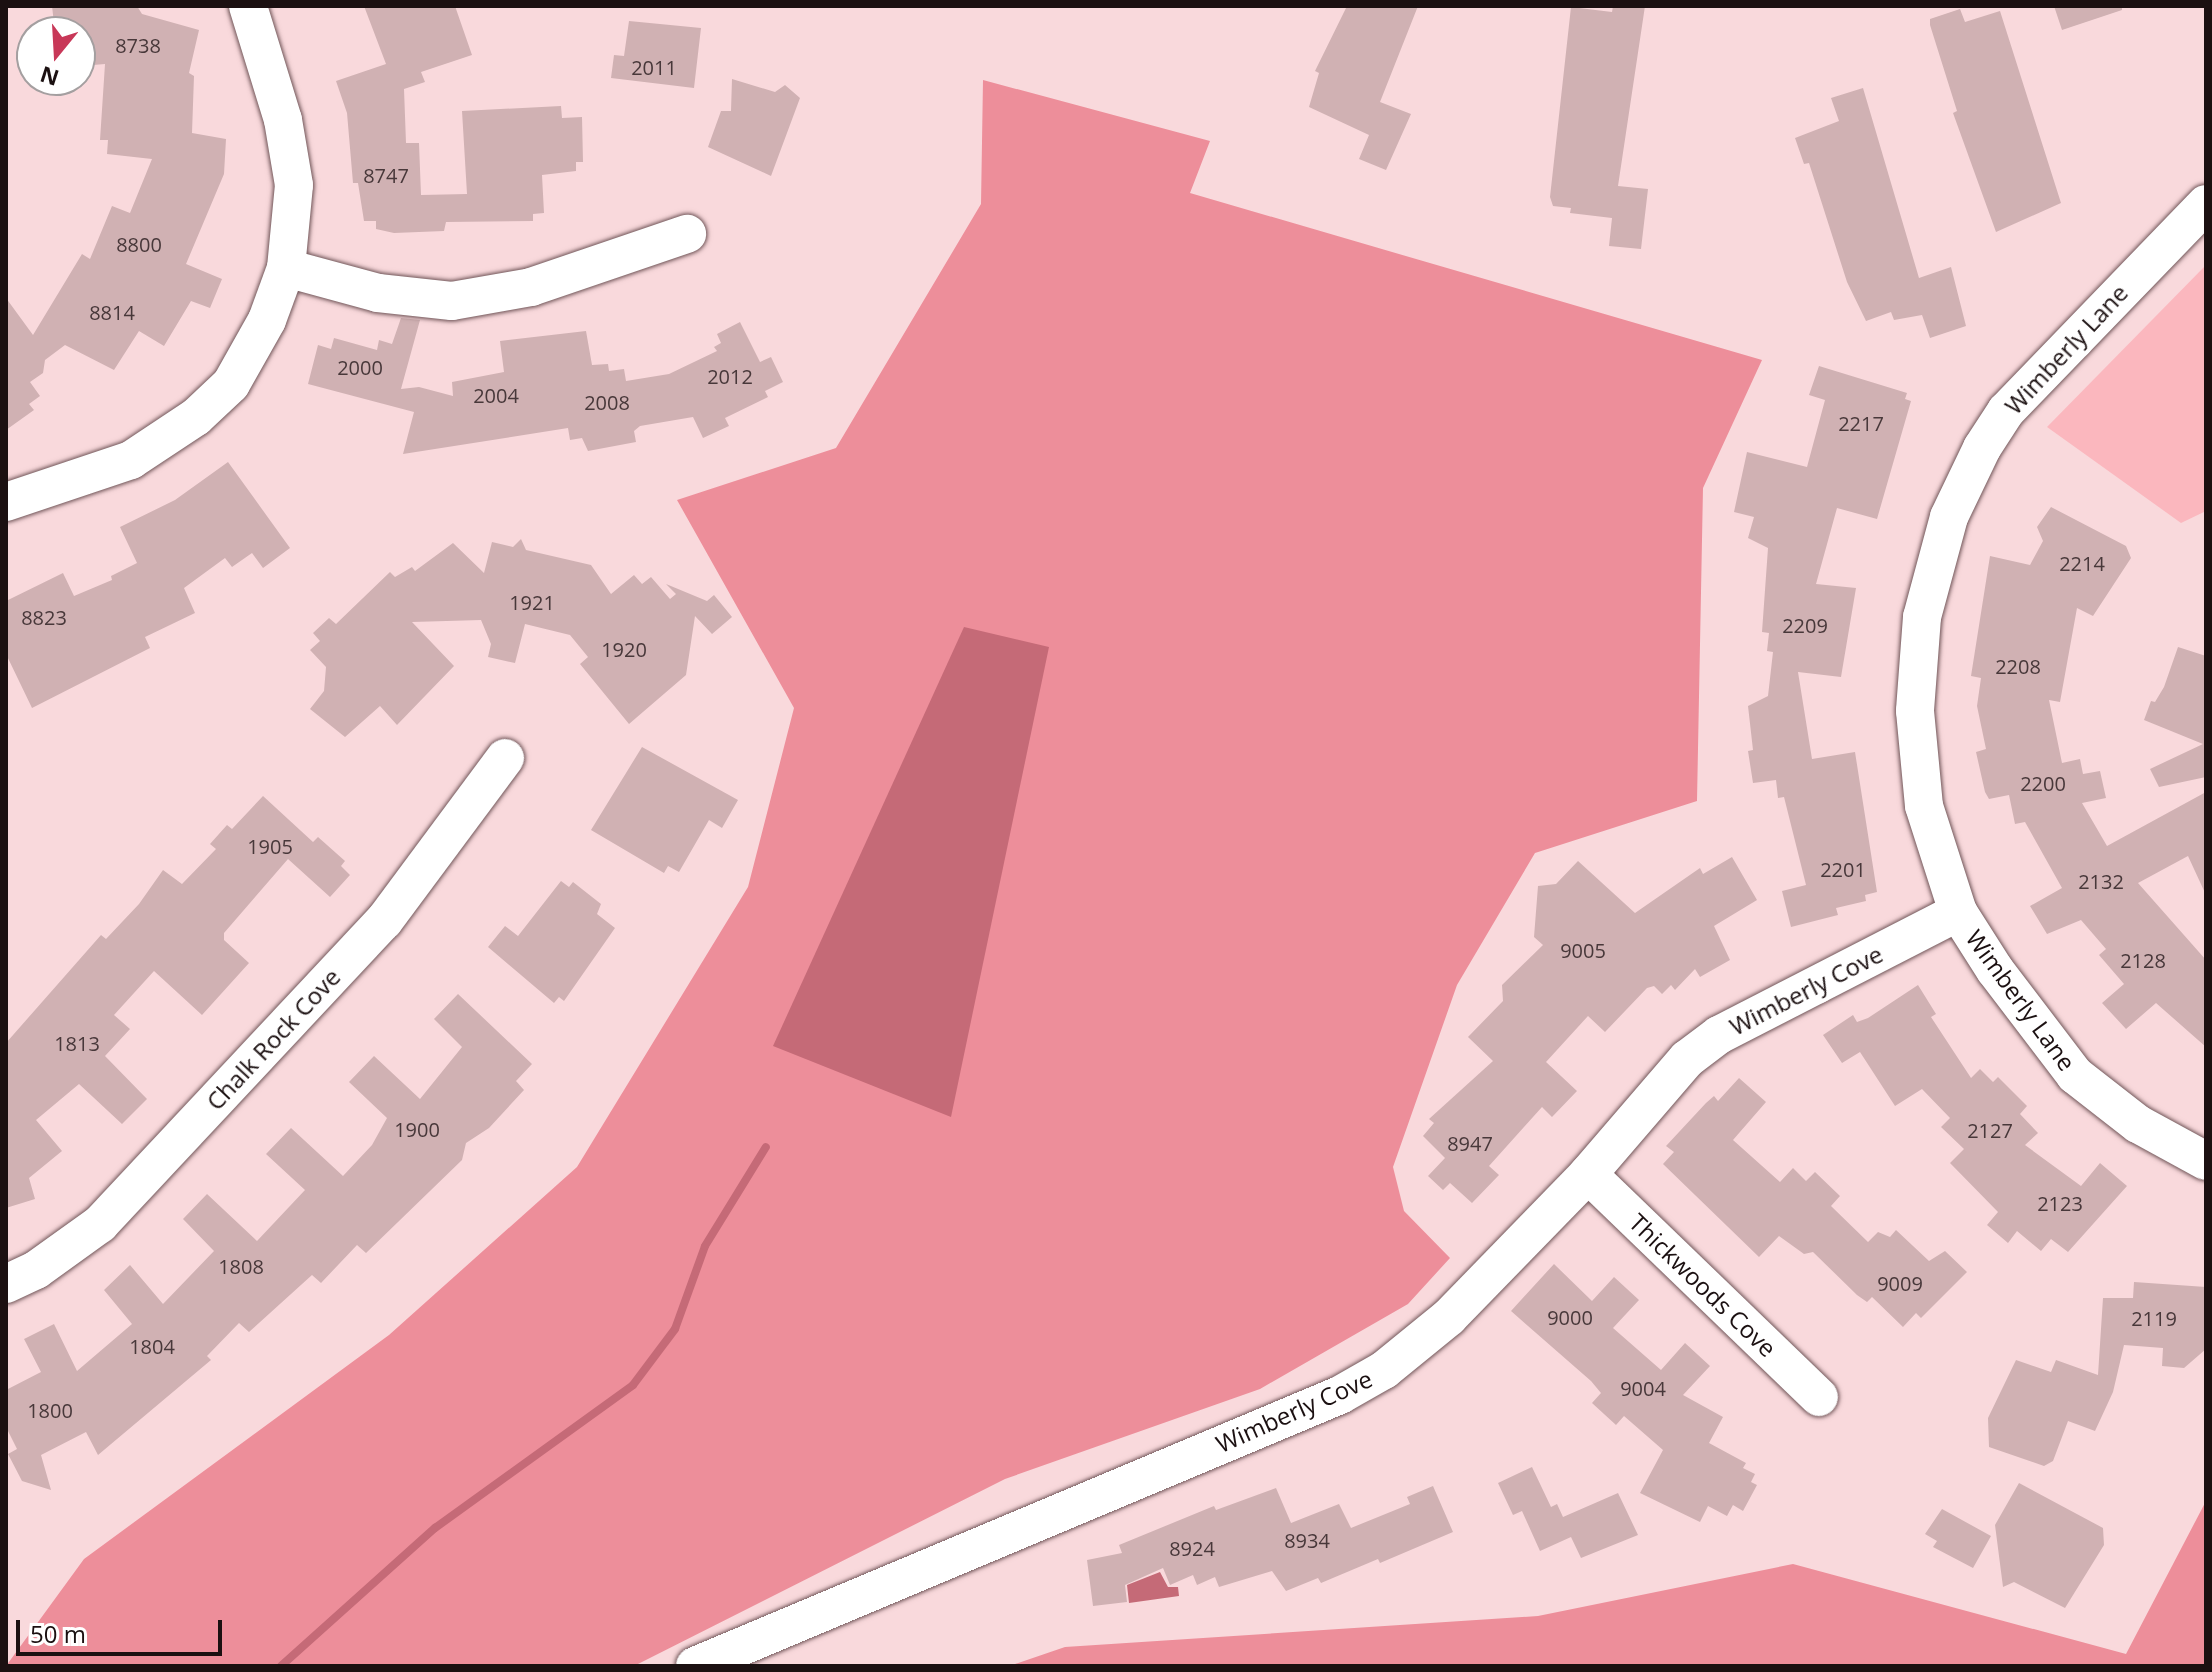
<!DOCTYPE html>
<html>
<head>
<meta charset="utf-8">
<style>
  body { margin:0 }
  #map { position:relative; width:2212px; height:1672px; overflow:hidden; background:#f9d9dc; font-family:"Open Sans",sans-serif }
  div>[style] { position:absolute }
  .green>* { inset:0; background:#fbb7be }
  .forest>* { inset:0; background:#ed8e9a }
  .water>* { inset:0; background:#c56a77 }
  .stream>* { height:8px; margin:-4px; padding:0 4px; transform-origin:4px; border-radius:4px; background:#c56a77 }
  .building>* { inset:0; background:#d0b1b3 }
  .roads { filter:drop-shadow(0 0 2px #715659) drop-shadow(0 0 2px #715659) }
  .minor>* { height:38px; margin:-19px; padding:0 19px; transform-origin:19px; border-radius:19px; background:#fff }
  span { translate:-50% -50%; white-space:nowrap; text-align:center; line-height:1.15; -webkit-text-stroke:8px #fff; paint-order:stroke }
  .number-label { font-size:20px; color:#48383a }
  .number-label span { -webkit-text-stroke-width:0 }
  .street-label { font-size:24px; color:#1b1011 }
  .frame { position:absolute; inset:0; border:8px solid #1b1011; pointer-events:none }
  .north { position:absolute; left:16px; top:16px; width:80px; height:80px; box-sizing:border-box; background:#fff; border:2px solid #a49fa0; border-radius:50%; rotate:198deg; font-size:22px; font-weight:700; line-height:32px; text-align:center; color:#1b1011 }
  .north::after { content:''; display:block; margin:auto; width:28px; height:36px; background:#c83858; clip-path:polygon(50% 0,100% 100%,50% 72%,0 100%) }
  .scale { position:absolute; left:16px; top:1620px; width:206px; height:36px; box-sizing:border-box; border:4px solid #1b1011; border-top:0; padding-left:10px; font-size:24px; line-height:28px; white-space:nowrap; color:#1b1011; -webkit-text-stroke:6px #fff; paint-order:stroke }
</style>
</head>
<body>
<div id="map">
  <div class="green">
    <div style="clip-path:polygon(2206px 265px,2206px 511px,2181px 523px,2047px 427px)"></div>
  </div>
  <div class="forest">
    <div style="clip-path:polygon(983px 80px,1210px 141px,1190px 193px,1762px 360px,1703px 488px,1697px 801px,1535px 853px,1457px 985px,1393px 1167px,1404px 1211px,1450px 1258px,1408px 1304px,1260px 1389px,1005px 1479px,634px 1666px,6px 1666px,84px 1559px,389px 1335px,577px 1167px,748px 887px,794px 708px,677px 500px,836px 448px,981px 204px)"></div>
    <div style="clip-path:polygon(2206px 1501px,2206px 1666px,1009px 1666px,1065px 1647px,1538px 1616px,1793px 1564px,2126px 1654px)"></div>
  </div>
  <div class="water">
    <div style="clip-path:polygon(964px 627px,1049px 647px,951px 1117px,773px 1046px)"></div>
    <div style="clip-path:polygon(1160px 1572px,1168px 1587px,1178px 1587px,1179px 1596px,1129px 1603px,1127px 1585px)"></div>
  </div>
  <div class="stream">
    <div style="left:281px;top:1666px;width:207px;rotate:-41.9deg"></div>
    <div style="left:435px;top:1528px;width:244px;rotate:-35.8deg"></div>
    <div style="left:633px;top:1385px;width:70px;rotate:-53.1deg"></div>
    <div style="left:675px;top:1329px;width:88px;rotate:-70.1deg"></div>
    <div style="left:705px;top:1246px;width:116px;rotate:-58.4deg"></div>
  </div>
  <div class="building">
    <div style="clip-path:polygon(52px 6px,137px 6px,142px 14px,199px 30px,189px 73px,194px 76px,192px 133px,226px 139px,224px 174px,186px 264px,222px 279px,210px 308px,191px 301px,164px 346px,139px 331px,114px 370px,65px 345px,45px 360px,43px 373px,30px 382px,40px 396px,29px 404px,34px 410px,6px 430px,6px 298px,33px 335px,82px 254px,90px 259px,112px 206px,130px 213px,152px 159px,107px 154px,108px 140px,100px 140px,105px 64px,81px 66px,80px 32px,55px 32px)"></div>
    <div style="clip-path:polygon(364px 6px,455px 6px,472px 55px,421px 72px,425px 82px,404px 89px,406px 143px,419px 143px,421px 195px,467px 194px,462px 111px,561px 106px,562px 118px,582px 117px,583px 162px,576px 162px,576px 171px,542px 175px,544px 213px,533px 214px,533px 221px,446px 222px,444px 231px,394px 233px,376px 229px,376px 221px,364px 221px,358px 183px,353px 183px,347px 113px,336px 81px,386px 64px)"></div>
    <div style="clip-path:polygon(1347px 6px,1418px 6px,1380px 102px,1411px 114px,1386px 170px,1359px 159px,1369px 135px,1309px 107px,1319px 73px,1315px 71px)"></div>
    <div style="clip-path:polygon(1613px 6px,1645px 6px,1618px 186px,1648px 189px,1641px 249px,1609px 246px,1612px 218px,1570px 213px,1571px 208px,1553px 206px,1550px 197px,1571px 7px,1612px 12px)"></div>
    <div style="clip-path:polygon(2054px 6px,2122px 6px,2122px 10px,2062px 30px)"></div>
    <div style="clip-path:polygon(1960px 9px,1965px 22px,2000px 11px,2061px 203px,1996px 232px,1953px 113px,1957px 111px,1930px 25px,1930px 19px)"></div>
    <div style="clip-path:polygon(629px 21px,701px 28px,694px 88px,611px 78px,614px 55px,624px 56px)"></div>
    <div style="clip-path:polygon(732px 79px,775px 92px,785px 85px,800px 98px,771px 176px,708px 147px,721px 111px,731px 111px)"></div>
    <div style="clip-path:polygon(1863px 88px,1919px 278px,1951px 267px,1966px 326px,1930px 338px,1922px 315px,1894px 320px,1891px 312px,1866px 321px,1847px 282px,1809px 163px,1804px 164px,1795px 138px,1839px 121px,1831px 98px)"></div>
    <div style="clip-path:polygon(401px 318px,420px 320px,401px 389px,419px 387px,453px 396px,452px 382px,504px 372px,500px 341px,586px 331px,592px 365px,608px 364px,609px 371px,624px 369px,626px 381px,669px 374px,717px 351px,714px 347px,721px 343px,717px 334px,740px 322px,760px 362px,771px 357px,783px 382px,765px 391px,768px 397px,725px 418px,729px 426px,703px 438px,693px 417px,640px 426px,634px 431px,636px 442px,588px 451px,582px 438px,570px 440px,568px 428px,403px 454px,414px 412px,308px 384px,318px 345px,331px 349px,334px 338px,377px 350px,379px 340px,392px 344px)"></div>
    <div style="clip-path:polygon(1819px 366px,1907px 393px,1905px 399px,1911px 401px,1877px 519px,1837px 508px,1816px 584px,1856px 588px,1841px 677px,1798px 672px,1812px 759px,1855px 752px,1877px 892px,1865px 895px,1866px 901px,1836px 908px,1838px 915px,1791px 927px,1782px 891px,1806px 885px,1784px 797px,1778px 798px,1776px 780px,1753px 783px,1748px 751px,1753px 750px,1748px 706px,1768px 696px,1773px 652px,1767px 651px,1769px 633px,1762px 632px,1768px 548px,1748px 538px,1754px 517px,1734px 512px,1747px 452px,1807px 467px,1825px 400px,1809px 395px)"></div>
    <div style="clip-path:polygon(228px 462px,290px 548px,263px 568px,252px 553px,232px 567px,225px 558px,184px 588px,195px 613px,145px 637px,150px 648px,32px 708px,6px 654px,6px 601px,63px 573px,74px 596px,112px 580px,111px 576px,137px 563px,120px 527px,175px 500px)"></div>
    <div style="clip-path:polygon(2051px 507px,2126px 546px,2131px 558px,2093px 616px,2077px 608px,2060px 702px,2049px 700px,2062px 763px,2080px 759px,2083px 774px,2100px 771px,2106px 798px,2082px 803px,2107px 846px,2206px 792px,2206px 895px,2188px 856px,2138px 883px,2206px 960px,2206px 1047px,2156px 1003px,2126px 1029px,2102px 1003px,2124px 984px,2099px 955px,2106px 949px,2081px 920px,2047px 934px,2030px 906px,2062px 888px,2025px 822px,2015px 824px,2009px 795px,1989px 799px,1985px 792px,1976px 752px,1986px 749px,1977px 706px,1981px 678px,1971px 676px,1990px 556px,2030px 565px,2043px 541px,2037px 527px)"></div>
    <div style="clip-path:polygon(521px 539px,526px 550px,591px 565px,611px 594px,634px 575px,642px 584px,651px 577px,670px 599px,676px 594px,666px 584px,707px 601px,714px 595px,732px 617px,712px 634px,695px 616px,686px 675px,629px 724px,580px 664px,588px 657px,570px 635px,525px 624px,515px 663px,488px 657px,491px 644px,481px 620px,412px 622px,454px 666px,397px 725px,380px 706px,345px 737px,310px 709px,324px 691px,326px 667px,310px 650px,320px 641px,313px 633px,329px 618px,336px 624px,390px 572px,395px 577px,412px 567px,415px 571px,453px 543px,484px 573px,492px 542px,513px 547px)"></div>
    <div style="clip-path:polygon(2178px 647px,2206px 656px,2206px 777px,2159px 787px,2150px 769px,2203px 744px,2144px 720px,2151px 701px,2155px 702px,2164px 687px)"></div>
    <div style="clip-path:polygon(642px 747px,738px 800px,722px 828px,709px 820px,679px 872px,668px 866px,664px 873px,591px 830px)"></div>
    <div style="clip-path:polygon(263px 796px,313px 842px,318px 837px,345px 861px,341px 866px,350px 875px,330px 897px,288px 859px,224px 933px,224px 940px,249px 963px,202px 1015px,154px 971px,114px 1015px,130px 1029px,105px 1056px,147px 1099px,122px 1124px,79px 1084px,36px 1120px,62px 1151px,29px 1178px,35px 1199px,6px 1208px,6px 1043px,101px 935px,106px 939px,139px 904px,163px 870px,182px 884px,216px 849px,210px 844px,227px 825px,232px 829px)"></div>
    <div style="clip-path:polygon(1732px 857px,1757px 900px,1714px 926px,1730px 960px,1700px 977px,1695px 969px,1675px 990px,1671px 985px,1662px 994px,1654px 986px,1647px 988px,1605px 1032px,1588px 1016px,1546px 1062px,1577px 1091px,1552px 1117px,1542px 1107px,1489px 1166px,1499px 1175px,1472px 1203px,1450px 1183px,1443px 1190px,1428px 1176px,1445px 1158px,1423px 1136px,1434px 1123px,1429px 1119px,1493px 1061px,1468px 1037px,1503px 1001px,1502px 985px,1543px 945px,1534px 937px,1538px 886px,1556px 884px,1578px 861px,1635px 913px,1700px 868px,1703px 874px)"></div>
    <div style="clip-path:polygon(561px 881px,569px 887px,573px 882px,601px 904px,597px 914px,615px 928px,564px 1001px,559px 997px,554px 1003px,488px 947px,505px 926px,518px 936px)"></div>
    <div style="clip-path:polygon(1918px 985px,1936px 1014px,1931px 1017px,1971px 1078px,1980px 1069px,1993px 1082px,1998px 1077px,2027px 1106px,2020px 1114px,2038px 1133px,2025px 1145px,2081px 1186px,2100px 1163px,2127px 1186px,2068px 1252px,2051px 1239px,2041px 1251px,2017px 1231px,2008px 1243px,1987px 1225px,1998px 1212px,1950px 1163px,1964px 1149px,1941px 1127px,1950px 1118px,1922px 1089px,1895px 1106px,1860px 1052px,1842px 1063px,1823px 1035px,1853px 1015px,1857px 1022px,1868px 1018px)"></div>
    <div style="clip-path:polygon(458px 994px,532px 1064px,516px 1081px,524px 1090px,489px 1128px,466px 1143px,462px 1160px,366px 1253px,357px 1245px,321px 1283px,312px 1275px,249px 1332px,239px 1323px,207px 1356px,211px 1360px,98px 1455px,86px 1432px,41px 1455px,51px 1490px,22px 1481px,8px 1454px,17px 1449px,6px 1427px,6px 1390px,41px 1372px,24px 1339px,54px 1324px,77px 1371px,132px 1324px,104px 1290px,130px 1265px,163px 1304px,214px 1251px,183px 1219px,207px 1194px,257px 1241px,305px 1190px,266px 1154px,291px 1128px,343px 1176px,372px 1145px,387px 1118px,349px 1082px,374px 1056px,420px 1099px,462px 1047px,434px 1019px)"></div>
    <div style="clip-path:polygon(1739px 1078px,1766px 1102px,1733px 1140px,1780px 1182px,1793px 1168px,1806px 1181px,1815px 1172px,1840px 1196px,1831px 1206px,1868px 1242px,1878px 1232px,1890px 1237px,1896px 1230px,1929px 1261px,1945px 1251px,1967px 1272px,1921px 1318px,1916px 1313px,1903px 1327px,1872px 1297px,1867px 1302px,1857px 1295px,1813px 1252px,1804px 1254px,1779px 1236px,1759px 1257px,1663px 1164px,1674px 1152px,1666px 1146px,1706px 1103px,1714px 1096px,1718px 1101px)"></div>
    <div style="clip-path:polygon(1554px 1264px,1592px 1301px,1614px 1277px,1639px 1300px,1613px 1328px,1661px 1370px,1685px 1343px,1710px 1366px,1683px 1395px,1723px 1417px,1709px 1443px,1746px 1463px,1743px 1468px,1755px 1474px,1751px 1482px,1757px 1485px,1743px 1511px,1733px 1505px,1727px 1516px,1708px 1506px,1700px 1522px,1640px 1493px,1663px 1450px,1624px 1416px,1616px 1425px,1592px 1403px,1601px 1393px,1591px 1381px,1511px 1311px)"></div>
    <div style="clip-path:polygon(2134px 1282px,2206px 1287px,2206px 1349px,2184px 1368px,2162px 1366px,2163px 1348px,2124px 1345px,2113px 1392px,2095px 1431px,2068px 1421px,2053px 1461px,2044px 1466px,1989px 1447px,1988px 1418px,2016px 1360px,2051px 1372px,2056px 1360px,2098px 1375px,2103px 1298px,2133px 1298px)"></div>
    <div style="clip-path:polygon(1532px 1467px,1551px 1507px,1557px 1504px,1563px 1517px,1618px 1493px,1638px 1535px,1581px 1558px,1571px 1537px,1540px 1551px,1522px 1511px,1513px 1515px,1498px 1483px)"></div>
    <div style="clip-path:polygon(2019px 1483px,2103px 1528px,2104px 1545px,2065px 1608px,2014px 1582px,2003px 1587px,1995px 1525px)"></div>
    <div style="clip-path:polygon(1433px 1486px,1453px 1532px,1380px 1563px,1378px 1559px,1321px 1583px,1318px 1578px,1286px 1591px,1272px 1571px,1219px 1587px,1215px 1577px,1197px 1585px,1193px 1575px,1170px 1585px,1163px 1568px,1125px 1585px,1127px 1602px,1093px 1606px,1087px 1560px,1122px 1553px,1119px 1545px,1214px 1506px,1216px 1510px,1276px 1488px,1291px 1523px,1339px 1504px,1351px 1528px,1410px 1504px,1407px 1497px)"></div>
    <div style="clip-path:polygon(1942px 1509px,1991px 1536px,1973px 1568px,1933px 1547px,1937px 1541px,1925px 1534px)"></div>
  </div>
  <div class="roads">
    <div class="minor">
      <div style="left:2206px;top:204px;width:288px;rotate:134deg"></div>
      <div style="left:2006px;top:411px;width:44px;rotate:123deg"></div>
      <div style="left:1982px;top:448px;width:76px;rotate:115.6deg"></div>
      <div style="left:1949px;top:517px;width:104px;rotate:105.1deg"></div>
      <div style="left:1922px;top:617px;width:94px;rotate:94.3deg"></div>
      <div style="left:1915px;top:711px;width:95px;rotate:84.6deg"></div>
      <div style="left:1924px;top:806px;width:111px;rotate:72.2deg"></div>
      <div style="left:1958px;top:912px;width:69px;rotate:57.5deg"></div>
      <div style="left:1995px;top:970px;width:132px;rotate:52.7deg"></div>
      <div style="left:2075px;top:1075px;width:80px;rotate:37.9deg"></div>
      <div style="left:2138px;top:1124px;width:77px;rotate:28.6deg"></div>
      <div style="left:286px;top:268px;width:95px;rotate:15.2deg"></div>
      <div style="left:378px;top:293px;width:74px;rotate:6.2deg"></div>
      <div style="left:452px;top:301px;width:80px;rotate:-10deg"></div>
      <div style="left:531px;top:287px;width:165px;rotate:-18.8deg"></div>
      <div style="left:6px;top:502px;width:132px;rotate:-18.6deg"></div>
      <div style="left:131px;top:460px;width:78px;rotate:-33.5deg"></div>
      <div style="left:196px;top:417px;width:48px;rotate:-43.3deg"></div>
      <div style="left:231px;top:384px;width:73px;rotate:-60.6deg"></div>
      <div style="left:267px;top:320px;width:55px;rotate:-69.9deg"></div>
      <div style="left:286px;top:268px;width:83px;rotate:-84.5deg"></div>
      <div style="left:294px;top:185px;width:66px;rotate:-99.6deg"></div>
      <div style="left:283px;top:120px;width:119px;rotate:-107.1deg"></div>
      <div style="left:1588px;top:1174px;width:321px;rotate:44deg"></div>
      <div style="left:6px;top:1284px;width:33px;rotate:-25deg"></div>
      <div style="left:36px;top:1270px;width:79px;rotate:-35.7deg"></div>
      <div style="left:100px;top:1224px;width:415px;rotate:-46.9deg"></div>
      <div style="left:384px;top:921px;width:203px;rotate:-53.4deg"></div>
      <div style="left:695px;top:1666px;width:700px;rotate:-22.79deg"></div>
      <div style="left:1340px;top:1395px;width:51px;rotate:-29.6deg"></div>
      <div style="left:1384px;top:1370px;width:84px;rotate:-39.2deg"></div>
      <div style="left:1449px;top:1317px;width:199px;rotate:-45.8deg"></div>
      <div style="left:1588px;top:1174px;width:152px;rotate:-49.3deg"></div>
      <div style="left:1687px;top:1059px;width:40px;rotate:-37deg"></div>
      <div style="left:1719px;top:1035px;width:269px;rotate:-27.2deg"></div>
    </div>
  </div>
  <div class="number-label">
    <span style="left:138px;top:45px">8738</span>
    <span style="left:654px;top:67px">2011</span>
    <span style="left:386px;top:175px">8747</span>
    <span style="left:139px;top:244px">8800</span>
    <span style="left:112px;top:312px">8814</span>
    <span style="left:360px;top:367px">2000</span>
    <span style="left:730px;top:376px">2012</span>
    <span style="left:496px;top:395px">2004</span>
    <span style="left:607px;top:402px">2008</span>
    <span style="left:1861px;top:423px">2217</span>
    <span style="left:2082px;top:563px">2214</span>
    <span style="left:532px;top:602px">1921</span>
    <span style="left:44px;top:617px">8823</span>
    <span style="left:1805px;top:625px">2209</span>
    <span style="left:624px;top:649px">1920</span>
    <span style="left:2018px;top:666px">2208</span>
    <span style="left:2043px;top:783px">2200</span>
    <span style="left:270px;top:846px">1905</span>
    <span style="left:1843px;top:869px">2201</span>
    <span style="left:2101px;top:881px">2132</span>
    <span style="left:1583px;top:950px">9005</span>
    <span style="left:2143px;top:960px">2128</span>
    <span style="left:77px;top:1043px">1813</span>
    <span style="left:417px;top:1129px">1900</span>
    <span style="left:1990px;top:1130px">2127</span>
    <span style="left:1470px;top:1143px">8947</span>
    <span style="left:2060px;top:1203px">2123</span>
    <span style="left:241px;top:1266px">1808</span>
    <span style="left:1900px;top:1283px">9009</span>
    <span style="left:1570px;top:1317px">9000</span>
    <span style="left:2154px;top:1318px">2119</span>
    <span style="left:152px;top:1346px">1804</span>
    <span style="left:1643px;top:1388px">9004</span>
    <span style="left:50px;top:1410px">1800</span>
    <span style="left:1307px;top:1540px">8934</span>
    <span style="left:1192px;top:1548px">8924</span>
  </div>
  <div class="street-label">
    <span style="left:2066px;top:349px;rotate:-47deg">Wimberly Lane</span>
    <span style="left:1806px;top:990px;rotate:-27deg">Wimberly Cove</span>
    <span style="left:2021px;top:1000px;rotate:54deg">Wimberly Lane</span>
    <span style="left:273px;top:1039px;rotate:-47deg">Chalk Rock Cove</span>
    <span style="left:1703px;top:1285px;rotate:44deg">Thickwoods Cove</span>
    <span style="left:1294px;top:1411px;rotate:-24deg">Wimberly Cove</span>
  </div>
  <div class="frame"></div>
  <div class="north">N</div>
  <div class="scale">50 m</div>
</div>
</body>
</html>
